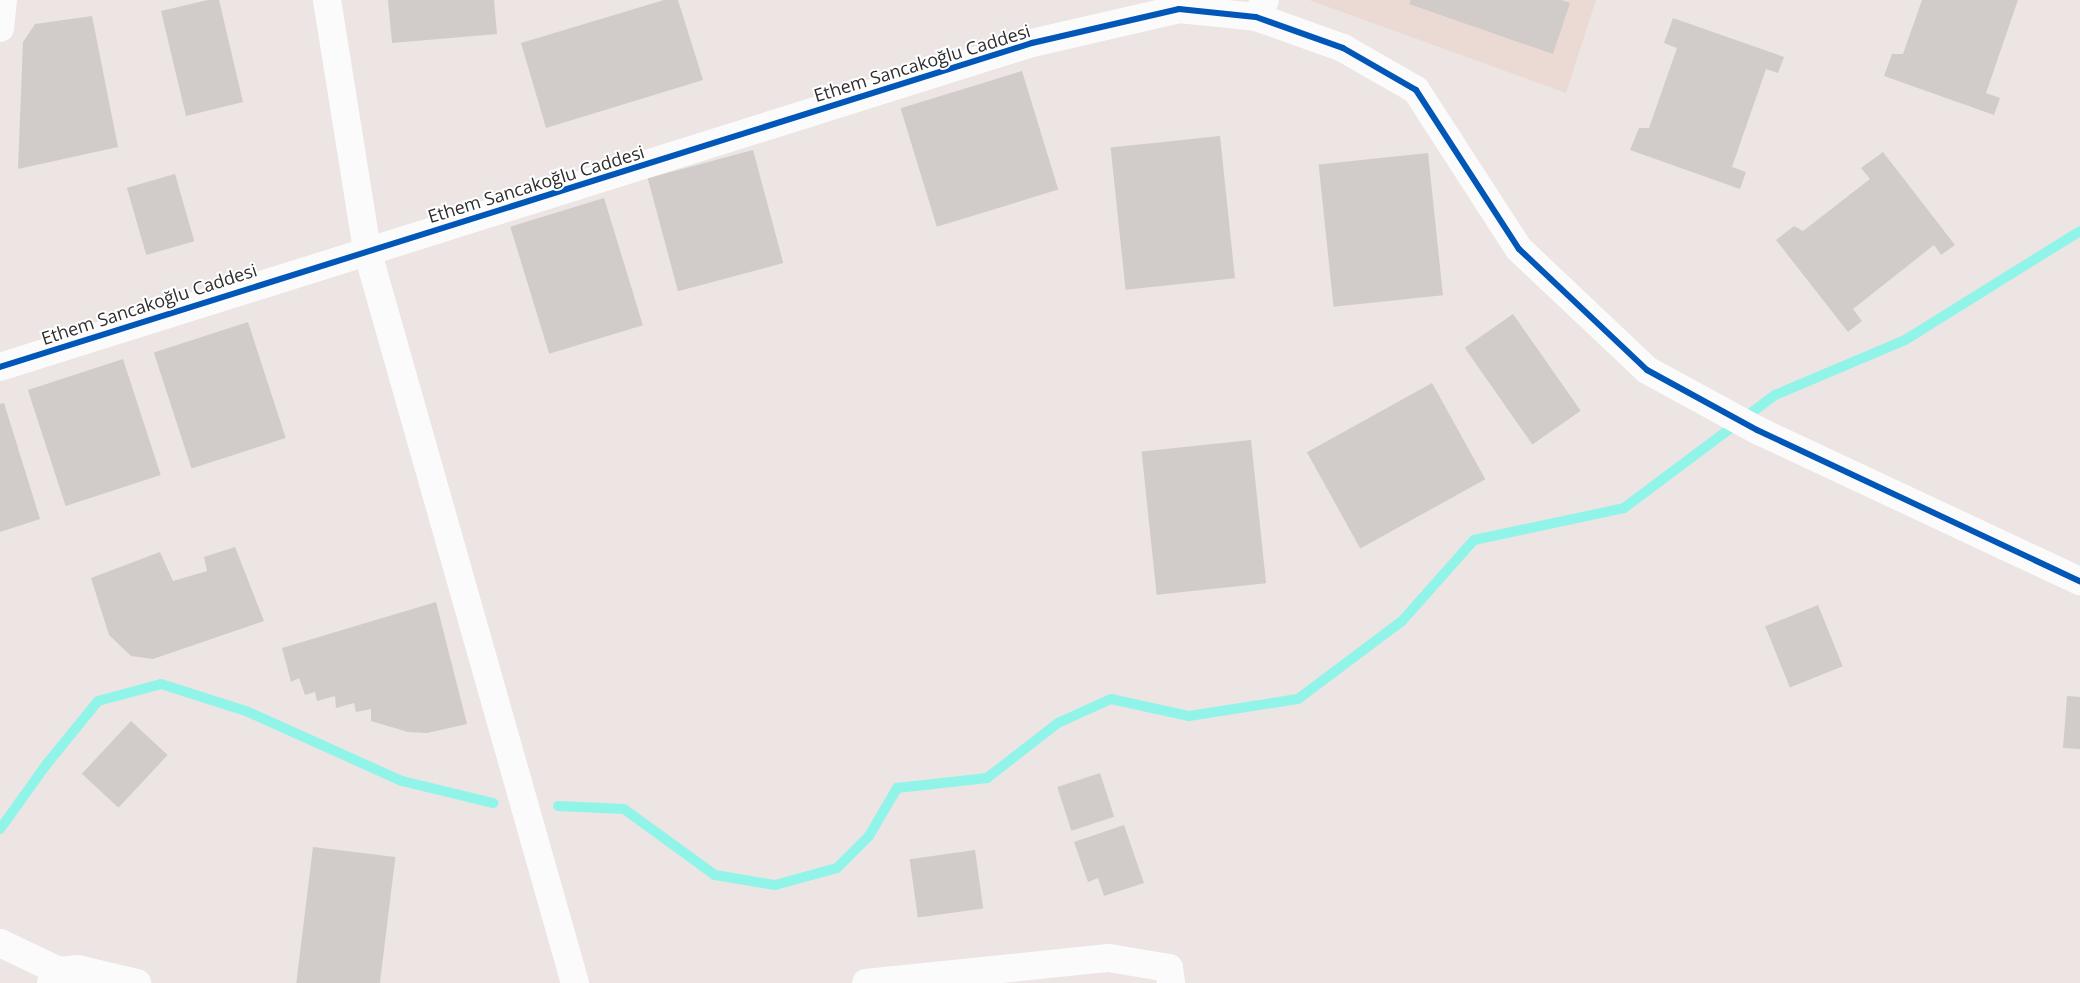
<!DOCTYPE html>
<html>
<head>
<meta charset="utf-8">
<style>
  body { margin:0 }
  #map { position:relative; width:2080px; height:983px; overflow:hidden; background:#ece5e3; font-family:"Open Sans",sans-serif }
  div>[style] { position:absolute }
  .education>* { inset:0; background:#ebdad4 }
  .stream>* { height:10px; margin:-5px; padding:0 5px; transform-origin:5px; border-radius:5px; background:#91f4e9 }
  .building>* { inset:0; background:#d1cbca; transform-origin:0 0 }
  .street>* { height:28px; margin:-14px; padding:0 14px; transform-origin:14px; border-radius:14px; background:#fcfbfb }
  .secondary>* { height:28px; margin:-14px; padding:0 14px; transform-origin:14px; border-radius:14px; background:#fcfbfb }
  .cycleway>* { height:6px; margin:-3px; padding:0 3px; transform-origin:3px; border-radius:3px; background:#0057b8 }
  span { translate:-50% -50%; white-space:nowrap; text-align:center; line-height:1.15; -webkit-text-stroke:4px #fff; paint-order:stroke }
  .street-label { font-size:18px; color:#2e2e2e }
</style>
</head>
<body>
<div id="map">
  <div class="education">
    <div style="clip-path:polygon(1309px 0,1596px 0,1566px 93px)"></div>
  </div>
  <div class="stream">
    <div style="left:558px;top:806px;width:66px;rotate:2.6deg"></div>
    <div style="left:624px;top:809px;width:112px;rotate:36deg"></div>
    <div style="left:715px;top:875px;width:61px;rotate:9.5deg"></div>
    <div style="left:775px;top:885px;width:64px;rotate:-15.3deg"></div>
    <div style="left:837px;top:868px;width:45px;rotate:-45deg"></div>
    <div style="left:869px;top:836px;width:56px;rotate:-59.7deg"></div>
    <div style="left:897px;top:788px;width:91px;rotate:-6.3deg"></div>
    <div style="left:987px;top:778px;width:90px;rotate:-37.8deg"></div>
    <div style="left:1058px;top:723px;width:58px;rotate:-24.4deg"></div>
    <div style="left:1111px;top:699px;width:80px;rotate:12.3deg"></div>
    <div style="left:1189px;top:716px;width:110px;rotate:-8.9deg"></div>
    <div style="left:1298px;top:699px;width:130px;rotate:-36.9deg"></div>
    <div style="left:1402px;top:621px;width:108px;rotate:-48.4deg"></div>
    <div style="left:1474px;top:540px;width:153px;rotate:-12deg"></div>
    <div style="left:1624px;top:508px;width:189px;rotate:-36.8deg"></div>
    <div style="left:1775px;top:395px;width:141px;rotate:-22.9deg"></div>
    <div style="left:1905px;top:340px;width:206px;rotate:-31.9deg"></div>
    <div style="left:0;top:829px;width:79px;rotate:-54.3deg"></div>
    <div style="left:46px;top:765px;width:82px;rotate:-50.9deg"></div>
    <div style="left:98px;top:701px;width:65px;rotate:-15.1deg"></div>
    <div style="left:161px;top:684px;width:89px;rotate:17.6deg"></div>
    <div style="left:246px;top:711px;width:171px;rotate:24.2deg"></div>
    <div style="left:402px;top:781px;width:94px;rotate:13.6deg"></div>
  </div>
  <div class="building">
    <div style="clip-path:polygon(208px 0,219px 0,243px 102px,186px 116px,161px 11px)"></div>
    <div style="clip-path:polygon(388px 0,494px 0,497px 34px,392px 43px)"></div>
    <div style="clip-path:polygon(664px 0,678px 0,703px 80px,546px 128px,521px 43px)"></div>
    <div style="clip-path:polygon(1411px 0,1561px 0,1570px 3px,1553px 54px,1409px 4px)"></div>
    <div style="clip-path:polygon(1922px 0,2018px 0,1986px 93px,2000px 98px,1994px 115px,1884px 76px,1892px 54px,1903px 54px)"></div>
    <div style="clip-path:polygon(92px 16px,118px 147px,18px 169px,23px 42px,35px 24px)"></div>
    <div style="clip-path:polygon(1673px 18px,1784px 57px,1778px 73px,1766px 69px,1732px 167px,1746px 172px,1740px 189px,1630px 150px,1639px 128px,1649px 128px,1677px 48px,1664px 43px)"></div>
    <div style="left:1022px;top:71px;width:124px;height:127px;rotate:73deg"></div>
    <div style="left:1220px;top:136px;width:143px;height:110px;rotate:84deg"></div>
    <div style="left:753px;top:150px;width:117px;height:109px;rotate:75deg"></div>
    <div style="clip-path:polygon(1883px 152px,1955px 245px,1941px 255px,1934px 245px,1853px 309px,1862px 321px,1848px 332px,1776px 240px,1794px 226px,1803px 231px,1870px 179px,1861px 168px)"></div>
    <div style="left:1428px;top:153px;width:143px;height:110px;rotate:84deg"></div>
    <div style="left:175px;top:174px;width:70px;height:50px;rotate:74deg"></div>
    <div style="left:604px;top:198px;width:133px;height:98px;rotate:73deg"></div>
    <div style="left:1513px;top:314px;width:118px;height:59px;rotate:55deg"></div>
    <div style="left:248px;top:322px;width:122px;height:99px;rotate:72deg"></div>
    <div style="left:123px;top:359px;width:122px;height:100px;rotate:72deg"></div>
    <div style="left:1432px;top:383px;width:110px;height:143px;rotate:61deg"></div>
    <div style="clip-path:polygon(4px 403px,40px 519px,0 532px,0 404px)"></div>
    <div style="left:1251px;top:440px;width:144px;height:110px;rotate:84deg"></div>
    <div style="clip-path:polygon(235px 547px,264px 621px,153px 659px,131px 656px,109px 635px,91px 578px,160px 552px,173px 581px,207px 571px,204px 557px)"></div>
    <div style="clip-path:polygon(436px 602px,467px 724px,427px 733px,408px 732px,371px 721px,371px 709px,356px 712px,354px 703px,336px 708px,335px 696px,317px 701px,315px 692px,305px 695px,299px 678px,291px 682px,282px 648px)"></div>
    <div style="left:1818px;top:605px;width:66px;height:57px;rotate:68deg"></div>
    <div style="clip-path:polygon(2067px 696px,2080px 697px,2080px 749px,2063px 748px)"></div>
    <div style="left:131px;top:721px;width:50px;height:72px;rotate:43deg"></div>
    <div style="left:1100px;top:773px;width:46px;height:45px;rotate:72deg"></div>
    <div style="clip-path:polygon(1124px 825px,1144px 883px,1104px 896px,1098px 878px,1088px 882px,1074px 842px)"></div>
    <div style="left:313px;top:847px;width:83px;height:137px;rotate:7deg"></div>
    <div style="left:975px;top:850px;width:59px;height:66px;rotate:82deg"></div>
  </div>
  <div class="street">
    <div style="left:327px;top:0;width:253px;rotate:80.9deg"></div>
    <div style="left:367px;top:250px;width:762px;rotate:74.16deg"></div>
    <div style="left:1256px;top:17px;width:19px;rotate:-62deg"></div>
    <div style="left:0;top:28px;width:28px;rotate:-84deg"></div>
    <div style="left:0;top:943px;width:65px;rotate:25.4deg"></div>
    <div style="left:51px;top:983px;width:14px;rotate:-56deg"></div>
    <div style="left:59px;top:971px;width:18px;rotate:-6deg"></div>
    <div style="left:77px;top:969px;width:62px;rotate:13.1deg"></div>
    <div style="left:866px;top:983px;width:244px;rotate:-5.9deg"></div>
    <div style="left:1109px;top:958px;width:61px;rotate:9.5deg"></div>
    <div style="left:1169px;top:968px;width:15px;rotate:82deg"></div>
  </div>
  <div class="secondary">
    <div style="left:0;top:367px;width:1082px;rotate:-17.43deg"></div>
    <div style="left:1032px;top:43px;width:151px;rotate:-13deg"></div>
    <div style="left:1179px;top:9px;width:77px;rotate:5.9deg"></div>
    <div style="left:1256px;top:17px;width:92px;rotate:19.6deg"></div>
    <div style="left:1343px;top:48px;width:84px;rotate:29.9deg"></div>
    <div style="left:1416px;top:90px;width:189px;rotate:57.1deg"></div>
    <div style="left:1519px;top:249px;width:176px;rotate:43.4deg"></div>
    <div style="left:1647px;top:370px;width:125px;rotate:28.6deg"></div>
    <div style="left:1757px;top:430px;width:357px;rotate:25.1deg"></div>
  </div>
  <div class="cycleway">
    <div style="left:0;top:367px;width:1082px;rotate:-17.43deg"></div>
    <div style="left:1032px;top:43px;width:151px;rotate:-13deg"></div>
    <div style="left:1179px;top:9px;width:77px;rotate:5.9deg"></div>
    <div style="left:1256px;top:17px;width:92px;rotate:19.6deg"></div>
    <div style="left:1343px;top:48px;width:84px;rotate:29.9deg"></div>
    <div style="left:1416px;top:90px;width:189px;rotate:57.1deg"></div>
    <div style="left:1519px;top:249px;width:176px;rotate:43.4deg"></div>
    <div style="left:1647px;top:370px;width:125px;rotate:28.6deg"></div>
    <div style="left:1757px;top:430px;width:357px;rotate:25.1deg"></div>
  </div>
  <div class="street-label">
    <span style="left:922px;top:63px;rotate:-17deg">Ethem Sancakoğlu Caddesi</span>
    <span style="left:536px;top:184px;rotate:-17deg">Ethem Sancakoğlu Caddesi</span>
    <span style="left:149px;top:304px;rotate:-18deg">Ethem Sancakoğlu Caddesi</span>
  </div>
</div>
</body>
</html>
